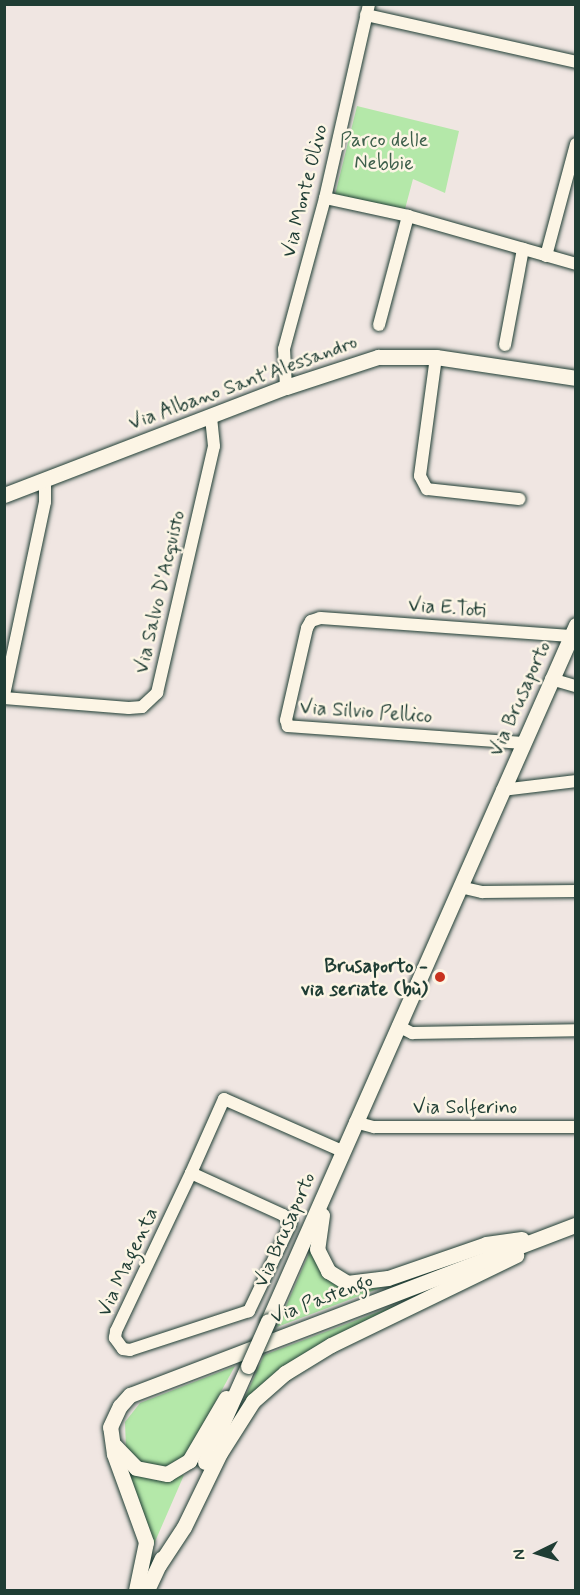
<!DOCTYPE html>
<html>
<head>
<meta charset="utf-8">
<style>
  body { margin:0 }
  #map { position:relative; width:580px; height:1595px; overflow:hidden; background:#f0e6e2; font-family:Mynerve,sans-serif }
  div>[style] { position:absolute }
  .green>* { inset:0; background:#b4e8a9 }
  .roads { filter:drop-shadow(0 0 2px #1f3d34) drop-shadow(0 0 2px #1f3d34) }
  .minor>* { height:12px; margin:-6px; padding:0 6px; transform-origin:6px; border-radius:6px; background:#fcf5e5 }
  .tertiary>* { height:15px; margin:-7.5px; padding:0 7.5px; transform-origin:7.5px; border-radius:7.5px; background:#fcf5e5 }
  .bridges { filter:drop-shadow(0 0 2px #1f3d34) drop-shadow(0 0 2px #1f3d34) }
  .tertiary-bridge>* { height:15px; margin:-7.5px; padding:0 7.5px; transform-origin:7.5px; border-radius:7.5px; background:#fcf5e5 }
  .dots>* { width:16px; height:16px; translate:-50% -50%; box-sizing:border-box; border:3px solid #fcf5e5; border-radius:50% }
  span { translate:-50% -50%; white-space:nowrap; text-align:center; line-height:1.15; -webkit-text-stroke:5px #fcf5e5; paint-order:stroke }
  .park-label { font-size:20px; color:#3d5f4b }
  .street-label { font-size:20px; color:#1f3d34 }
  .poi-label { font-size:20px; color:#1f3d34; font-weight:700 }
  .right { translate:-100% -50%; text-align:right }
  .frame { position:absolute; inset:0; border:6px solid #1f3d34; pointer-events:none }
  .north { position:absolute; left:508px; top:1523px; width:60px; height:60px; -webkit-text-stroke:4px #fcf5e5; paint-order:stroke; rotate:265deg; font-size:16px; font-weight:700; line-height:24px; text-align:center; color:#1f3d34 }
  .north::after { content:''; display:block; margin:auto; width:21px; height:27px; background:#1f3d34; clip-path:polygon(50% 0,100% 100%,50% 72%,0 100%) }
</style>
</head>
<body>
<div id="map">
  <div class="green">
    <div style="clip-path:polygon(357px 106px,459px 131px,445px 193px,413px 179px,405px 209px,335px 195px)"></div>
    <div style="clip-path:polygon(315px 1248px,352px 1289px,436px 1267px,277px 1327px,310px 1251px)"></div>
    <div style="clip-path:polygon(402px 1303px,247px 1402px,244px 1400px,264px 1355px)"></div>
    <div style="clip-path:polygon(235px 1366px,186px 1456px,162px 1468px,139px 1464px,126px 1450px,125px 1422px,140px 1403px)"></div>
    <div style="clip-path:polygon(127px 1471px,154px 1480px,184px 1475px,154px 1544px)"></div>
  </div>
  <div class="roads">
    <div class="minor">
      <div style="left:366px;top:15px;width:215px;rotate:12.6deg"></div>
      <div style="left:325px;top:198px;width:85px;rotate:12.2deg"></div>
      <div style="left:408px;top:216px;width:175px;rotate:15.9deg"></div>
      <div style="left:546px;top:256px;width:116px;rotate:-75deg"></div>
      <div style="left:379px;top:325px;width:113px;rotate:-75.1deg"></div>
      <div style="left:505px;top:345px;width:98px;rotate:-79.4deg"></div>
      <div style="left:436px;top:357px;width:120px;rotate:97.7deg"></div>
      <div style="left:420px;top:476px;width:15px;rotate:62deg"></div>
      <div style="left:427px;top:489px;width:93px;rotate:6.2deg"></div>
      <div style="left:286px;top:387px;width:38px;rotate:-93deg"></div>
      <div style="left:284px;top:349px;width:156px;rotate:-74.8deg"></div>
      <div style="left:325px;top:198px;width:199px;rotate:-77.2deg"></div>
      <div style="left:551px;top:679px;width:26px;rotate:16deg"></div>
      <div style="left:4px;top:695px;width:197px;rotate:-78deg"></div>
      <div style="left:45px;top:502px;width:23px;rotate:-90deg"></div>
      <div style="left:4px;top:698px;width:125px;rotate:4.6deg"></div>
      <div style="left:129px;top:708px;width:13px;rotate:-4deg"></div>
      <div style="left:142px;top:707px;width:21px;rotate:-43deg"></div>
      <div style="left:157px;top:693px;width:253px;rotate:-77deg"></div>
      <div style="left:214px;top:446px;width:31px;rotate:-96deg"></div>
      <div style="left:523px;top:743px;width:236px;rotate:-175.9deg"></div>
      <div style="left:288px;top:726px;width:6px;rotate:-108deg"></div>
      <div style="left:286px;top:720px;width:94px;rotate:-77.1deg"></div>
      <div style="left:307px;top:628px;width:8px;rotate:-60deg"></div>
      <div style="left:311px;top:621px;width:9px;rotate:-18deg"></div>
      <div style="left:320px;top:618px;width:252px;rotate:4.1deg"></div>
      <div style="left:502px;top:790px;width:75px;rotate:-6.9deg"></div>
      <div style="left:460px;top:887px;width:23px;rotate:13deg"></div>
      <div style="left:482px;top:892px;width:94px;rotate:-0.6deg"></div>
      <div style="left:398px;top:1026px;width:16px;rotate:27deg"></div>
      <div style="left:412px;top:1033px;width:164px;rotate:-1deg"></div>
      <div style="left:355px;top:1122px;width:20px;rotate:15deg"></div>
      <div style="left:374px;top:1127px;width:202px"></div>
      <div style="left:191px;top:1173px;width:101px;rotate:24.5deg"></div>
      <div style="left:283px;top:1215px;width:11px;rotate:45deg"></div>
      <div style="left:291px;top:1223px;width:98px;rotate:115.5deg"></div>
      <div style="left:249px;top:1311px;width:125px;rotate:161.9deg"></div>
      <div style="left:130px;top:1350px;width:7px;rotate:-172deg"></div>
      <div style="left:123px;top:1349px;width:14px;rotate:-126deg"></div>
      <div style="left:115px;top:1338px;width:7px;rotate:-82deg"></div>
      <div style="left:116px;top:1331px;width:175px;rotate:-64.6deg"></div>
      <div style="left:191px;top:1173px;width:81px;rotate:-66deg"></div>
      <div style="left:224px;top:1099px;width:129px;rotate:23.8deg"></div>
    </div>
    <div class="tertiary">
      <div style="left:4px;top:495px;width:302px;rotate:-21deg"></div>
      <div style="left:286px;top:387px;width:97px;rotate:-18.1deg"></div>
      <div style="left:378px;top:357px;width:58px"></div>
      <div style="left:436px;top:357px;width:142px;rotate:8.5deg"></div>
      <div style="left:322px;top:1215px;width:34px;rotate:98deg"></div>
      <div style="left:317px;top:1249px;width:25px;rotate:63deg"></div>
      <div style="left:328px;top:1271px;width:22px;rotate:32deg"></div>
      <div style="left:347px;top:1283px;width:41px;rotate:-7deg"></div>
      <div style="left:388px;top:1278px;width:104px;rotate:-19.1deg"></div>
      <div style="left:486px;top:1244px;width:36px;rotate:-8deg"></div>
      <div style="left:268px;top:1321px;width:761px;rotate:-66.13deg"></div>
      <div style="left:115px;top:1446px;width:30px;rotate:46deg"></div>
      <div style="left:136px;top:1468px;width:32px;rotate:11deg"></div>
      <div style="left:167px;top:1474px;width:26px;rotate:-31deg"></div>
      <div style="left:189px;top:1461px;width:73px;rotate:-59.6deg"></div>
      <div style="left:205px;top:1462px;width:105px;rotate:-65.9deg"></div>
      <div style="left:159px;top:1565px;width:45px;rotate:-56.7deg"></div>
      <div style="left:184px;top:1527px;width:82px;rotate:-64.1deg"></div>
      <div style="left:220px;top:1453px;width:62px;rotate:-57.6deg"></div>
      <div style="left:253px;top:1401px;width:43px;rotate:-41.2deg"></div>
      <div style="left:285px;top:1373px;width:54px;rotate:-31.3deg"></div>
      <div style="left:331px;top:1345px;width:206px;rotate:-25.9deg"></div>
      <div style="left:136px;top:1590px;width:49px;rotate:-78.2deg"></div>
      <div style="left:146px;top:1542px;width:94px;rotate:-110deg"></div>
      <div style="left:114px;top:1454px;width:27px;rotate:-98deg"></div>
      <div style="left:110px;top:1427px;width:23px;rotate:-65deg"></div>
      <div style="left:120px;top:1406px;width:15px;rotate:-48deg"></div>
      <div style="left:130px;top:1395px;width:477px;rotate:-20.9deg"></div>
      <div style="left:147px;top:1590px;width:35px;rotate:-65deg"></div>
    </div>
  </div>
  <div class="bridges">
    <div class="tertiary-bridge">
      <div style="left:248px;top:1366px;width:49px;rotate:-66deg"></div>
    </div>
  </div>
  <div class="dots">
    <div style="left:440px;top:977px;background:#c8321e"></div>
  </div>
  <div class="park-label">
    <span style="left:384px;top:152px">Parco delle<br>Nebbie</span>
  </div>
  <div class="street-label">
    <span style="left:305px;top:191px;rotate:-76deg">Via Monte Olivo</span>
    <span style="left:243px;top:383px;rotate:-20deg">Via Albano Sant'Alessandro</span>
    <span style="left:160px;top:592px;rotate:-77deg">Via Salvo D'Acquisto</span>
    <span style="left:447px;top:608px;rotate:4deg">Via E.Toti</span>
    <span style="left:520px;top:699px;rotate:-66deg">Via Brusaporto</span>
    <span style="left:366px;top:712px;rotate:4deg">Via Silvio Pellico</span>
    <span style="left:465px;top:1107px">Via Solferino</span>
    <span style="left:285px;top:1230px;rotate:-66deg">Via Brusaporto</span>
    <span style="left:128px;top:1262px;rotate:-65deg">Via Magenta</span>
    <span style="left:322px;top:1299px;rotate:-21deg">Via Pastengo</span>
  </div>
  <div class="poi-label">
    <span class="right" style="left:428px;top:978px">Brusaporto -<br>via seriate (bù)</span>
  </div>
  <div class="frame"></div>
  <div class="north">N</div>
</div>
</body>
</html>
